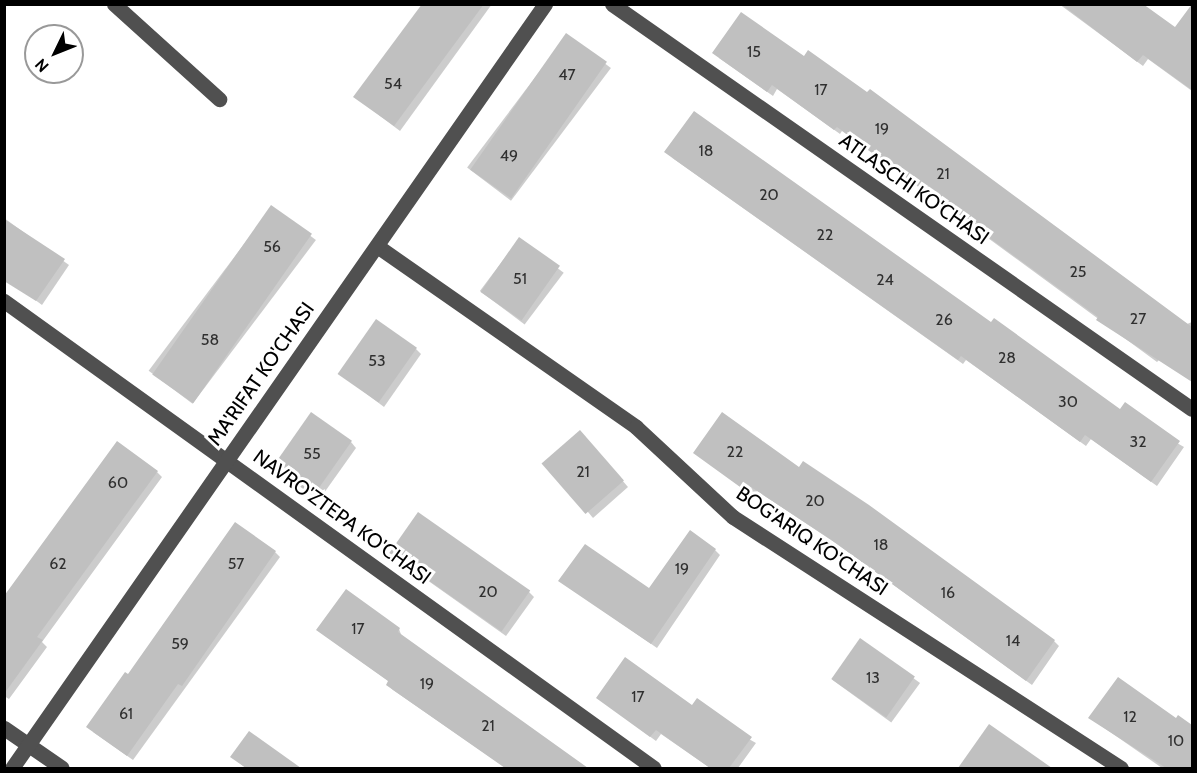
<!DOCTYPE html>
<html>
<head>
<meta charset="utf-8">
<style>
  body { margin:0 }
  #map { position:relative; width:1197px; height:773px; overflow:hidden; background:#fff; font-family:Cabin,sans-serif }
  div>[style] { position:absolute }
  .shadow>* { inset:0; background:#0003; transform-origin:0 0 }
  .building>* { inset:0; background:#c0c0c0; transform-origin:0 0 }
  .minor>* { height:15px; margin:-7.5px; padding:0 7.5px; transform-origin:7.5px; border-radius:7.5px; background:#505050 }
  span { translate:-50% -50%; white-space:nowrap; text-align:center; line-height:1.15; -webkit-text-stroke:6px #fff; paint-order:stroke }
  .number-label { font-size:16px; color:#303030 }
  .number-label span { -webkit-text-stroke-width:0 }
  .street-label { font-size:20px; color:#000 }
  .frame { position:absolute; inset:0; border:6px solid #000; pointer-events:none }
  .north { position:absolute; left:24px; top:24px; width:60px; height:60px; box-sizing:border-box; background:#fff; border:2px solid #999; border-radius:50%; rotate:227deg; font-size:16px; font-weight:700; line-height:24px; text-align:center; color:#000 }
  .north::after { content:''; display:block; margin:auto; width:21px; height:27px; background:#000; clip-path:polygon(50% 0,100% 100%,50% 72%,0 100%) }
</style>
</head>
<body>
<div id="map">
  <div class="shadow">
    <div style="clip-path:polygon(424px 4px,492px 4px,400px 131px,355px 97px)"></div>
    <div style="clip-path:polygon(1059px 4px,1141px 4px,1175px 29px,1190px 28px,1192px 24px,1192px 91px,1148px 59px,1143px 66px)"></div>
    <div style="clip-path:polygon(741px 14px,1187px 324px,1192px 322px,1192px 381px,1160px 359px,1157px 362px,842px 131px,840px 134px,777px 89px,773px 96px,719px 58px)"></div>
    <div style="left:567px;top:35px;width:55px;height:166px;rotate:37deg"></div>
    <div style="clip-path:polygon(671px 157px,991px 324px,1121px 411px,1184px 447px,1157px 486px,1091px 439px,1086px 446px,966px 360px,963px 364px)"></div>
    <div style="left:272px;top:207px;width:55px;height:205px;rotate:37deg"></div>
    <div style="clip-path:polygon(4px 218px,69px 265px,42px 305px,4px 277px)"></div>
    <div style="left:519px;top:239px;width:56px;height:65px;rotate:37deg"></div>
    <div style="clip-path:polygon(416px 349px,421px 354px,384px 407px,339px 373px)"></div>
    <div style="clip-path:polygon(585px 437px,628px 487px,593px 518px,588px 512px)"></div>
    <div style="clip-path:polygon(351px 442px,356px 448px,319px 500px,279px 472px)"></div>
    <div style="clip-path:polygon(695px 453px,1054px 641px,1059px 646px,1032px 685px,837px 544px,757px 491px,753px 496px)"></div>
    <div style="clip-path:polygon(157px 472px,162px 477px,42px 642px,47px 647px,9px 699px,4px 696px,4px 609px)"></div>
    <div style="clip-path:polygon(715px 550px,720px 555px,657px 648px,560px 581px,649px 590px)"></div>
    <div style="clip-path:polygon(275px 552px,280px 557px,133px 760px,93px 732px,129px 676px)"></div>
    <div style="clip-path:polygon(396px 558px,529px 592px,534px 597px,506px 636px)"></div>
    <div style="clip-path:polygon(399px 629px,402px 637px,585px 768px,506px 768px,393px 690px,388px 685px,390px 682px,324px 635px)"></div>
    <div style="left:861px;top:640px;width:73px;height:49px;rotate:36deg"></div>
    <div style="clip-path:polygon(1118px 679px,1192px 730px,1192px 768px,1162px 768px,1090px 718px)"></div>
    <div style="clip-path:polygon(598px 698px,692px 707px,756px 743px,738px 768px,710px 768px,661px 734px,656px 741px)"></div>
    <div style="clip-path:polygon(989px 726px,1049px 768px,966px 768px,962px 765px)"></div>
    <div style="clip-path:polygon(250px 733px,298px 768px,246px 768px,238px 762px,232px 757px)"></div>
  </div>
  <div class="building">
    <div style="clip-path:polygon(422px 4px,484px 4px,394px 126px,353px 97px)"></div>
    <div style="clip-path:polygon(1061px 4px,1143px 4px,1175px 27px,1192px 4px,1192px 90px,1143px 55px,1137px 62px)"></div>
    <div style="clip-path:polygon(741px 12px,804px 56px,808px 50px,867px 92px,870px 89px,1192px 327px,1192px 382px,1096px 320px,1098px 317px,837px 127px,834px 130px,772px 85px,767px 92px,712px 53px)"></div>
    <div style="left:566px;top:33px;width:50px;height:167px;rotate:35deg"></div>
    <div style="clip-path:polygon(694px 111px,991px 322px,994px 318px,1120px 409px,1125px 402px,1180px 441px,1151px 482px,1085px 435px,1080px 442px,961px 356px,958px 360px,664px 152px)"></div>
    <div style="left:271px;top:205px;width:50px;height:207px;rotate:35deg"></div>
    <div style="clip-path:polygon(4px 219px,65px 259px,36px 301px,4px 281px)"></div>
    <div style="left:519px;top:237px;width:50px;height:67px;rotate:35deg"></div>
    <div style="left:376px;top:319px;width:50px;height:67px;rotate:35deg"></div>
    <div style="left:311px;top:412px;width:50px;height:67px;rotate:35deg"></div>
    <div style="clip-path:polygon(722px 412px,799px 467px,803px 461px,869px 505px,1055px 640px,1026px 681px,830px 539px,751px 487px,747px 492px,693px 453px)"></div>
    <div style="left:580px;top:430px;width:67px;height:51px;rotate:49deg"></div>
    <div style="clip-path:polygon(117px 441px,158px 471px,37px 637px,43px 640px,4px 694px,4px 596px)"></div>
    <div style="left:418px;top:512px;width:137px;height:50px;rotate:35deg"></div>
    <div style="clip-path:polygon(235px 522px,276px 551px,182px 686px,178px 684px,127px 756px,86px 727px,125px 672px,128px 674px)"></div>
    <div style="clip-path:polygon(690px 530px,716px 549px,651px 644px,558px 581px,585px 544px,649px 588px)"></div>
    <div style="clip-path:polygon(346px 589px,400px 628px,398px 632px,588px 768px,505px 768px,386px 685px,388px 681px,316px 630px)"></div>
    <div style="left:860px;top:638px;width:67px;height:50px;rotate:35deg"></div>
    <div style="clip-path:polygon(625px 657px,692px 705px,697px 698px,752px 737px,729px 768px,710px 768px,656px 730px,650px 737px,596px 698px)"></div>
    <div style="clip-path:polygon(1118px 677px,1176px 718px,1178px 715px,1192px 725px,1192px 768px,1166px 768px,1088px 718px)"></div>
    <div style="clip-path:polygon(989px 724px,1052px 768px,958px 768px)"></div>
    <div style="clip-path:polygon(249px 731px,301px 768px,246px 768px,230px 757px)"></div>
  </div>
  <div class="minor">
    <div style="left:114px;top:4px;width:142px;rotate:42.1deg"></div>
    <div style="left:612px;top:4px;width:707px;rotate:34.93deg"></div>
    <div style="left:377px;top:246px;width:316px;rotate:34.9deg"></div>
    <div style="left:636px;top:427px;width:132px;rotate:42.9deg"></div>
    <div style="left:733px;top:517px;width:462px;rotate:32.9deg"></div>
    <div style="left:4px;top:301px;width:800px;rotate:35.7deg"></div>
    <div style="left:4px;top:728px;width:70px;rotate:34.6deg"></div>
    <div style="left:12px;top:768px;width:932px;rotate:-55.1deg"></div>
  </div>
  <div class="number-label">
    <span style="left:754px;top:52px">15</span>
    <span style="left:567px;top:75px">47</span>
    <span style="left:393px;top:84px">54</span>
    <span style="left:821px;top:90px">17</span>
    <span style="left:882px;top:129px">19</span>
    <span style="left:706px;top:151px">18</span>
    <span style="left:509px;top:156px">49</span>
    <span style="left:943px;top:174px">21</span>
    <span style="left:769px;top:195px">20</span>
    <span style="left:825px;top:235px">22</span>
    <span style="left:272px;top:247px">56</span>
    <span style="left:1078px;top:272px">25</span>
    <span style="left:520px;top:279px">51</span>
    <span style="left:885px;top:280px">24</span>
    <span style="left:1138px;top:319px">27</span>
    <span style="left:944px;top:320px">26</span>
    <span style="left:210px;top:340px">58</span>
    <span style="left:1007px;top:358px">28</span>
    <span style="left:377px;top:361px">53</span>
    <span style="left:1068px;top:402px">30</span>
    <span style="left:1138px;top:442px">32</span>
    <span style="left:735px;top:452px">22</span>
    <span style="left:312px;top:454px">55</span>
    <span style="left:583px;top:472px">21</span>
    <span style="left:118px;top:483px">60</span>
    <span style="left:815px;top:501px">20</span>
    <span style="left:881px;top:545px">18</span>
    <span style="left:58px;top:564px">62</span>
    <span style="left:236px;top:564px">57</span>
    <span style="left:682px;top:569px">19</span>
    <span style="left:488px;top:592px">20</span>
    <span style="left:948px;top:593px">16</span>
    <span style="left:358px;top:629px">17</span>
    <span style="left:1013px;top:641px">14</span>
    <span style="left:180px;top:644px">59</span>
    <span style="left:873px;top:678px">13</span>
    <span style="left:427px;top:684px">19</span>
    <span style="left:638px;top:697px">17</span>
    <span style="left:126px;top:714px">61</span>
    <span style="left:1130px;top:717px">12</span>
    <span style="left:488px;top:726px">21</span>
    <span style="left:1176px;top:741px">10</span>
  </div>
  <div class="street-label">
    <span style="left:914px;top:189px;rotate:35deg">ATLASCHI KO'CHASI</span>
    <span style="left:261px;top:374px;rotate:-55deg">MA'RIFAT KO'CHASI</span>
    <span style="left:342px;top:517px;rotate:36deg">NAVRO'ZTEPA KO'CHASI</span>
    <span style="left:812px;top:541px;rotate:34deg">BOG'ARIQ KO'CHASI</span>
  </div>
  <div class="frame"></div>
  <div class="north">N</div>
</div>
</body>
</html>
